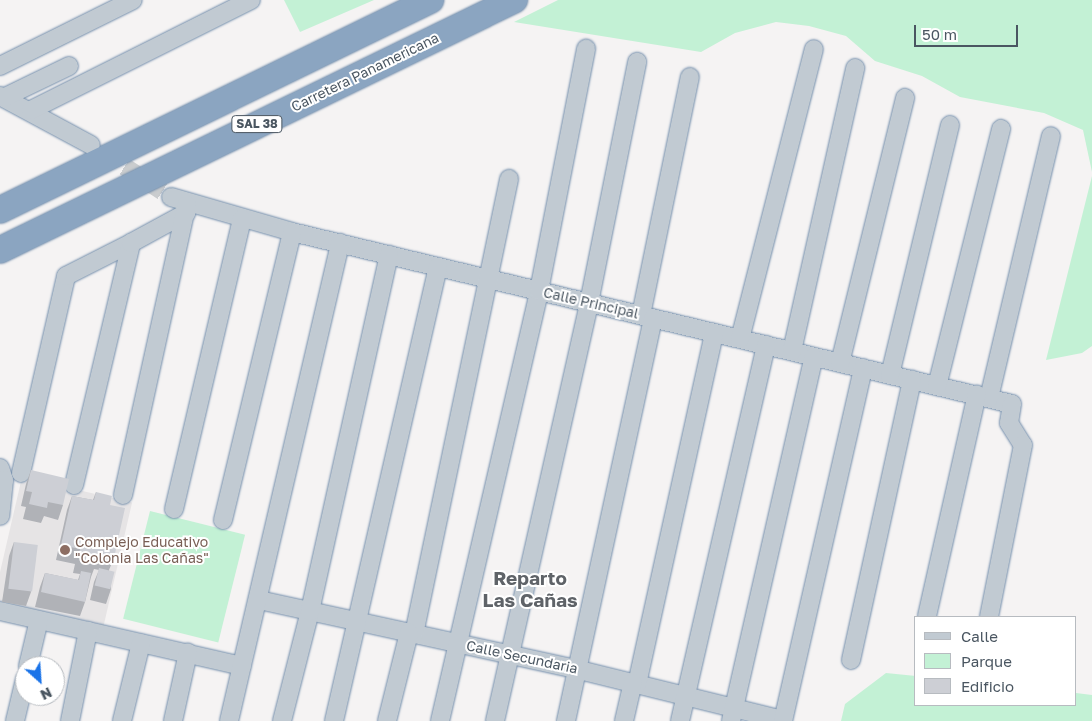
<!DOCTYPE html>
<html>
<head>
<meta charset="utf-8">
<style>
  body { margin:0 }
  #map { position:relative; width:1092px; height:721px; overflow:hidden; background:#f5f3f3; font-family:"Golos Text",sans-serif }
  div>[style] { position:absolute }
  .education>* { inset:0; background:#e6e4e5; transform-origin:0 0 }
  .green>* { inset:0; background:#c3f1d5; transform-origin:0 0 }
  .minor-tunnel>* { height:18px; margin-top:-9px; transform-origin:0; background:repeating-linear-gradient(90deg,#caccce 0 18px,transparent 0 27px) }
  .roads { filter:drop-shadow(0 0 1px #7690ad) drop-shadow(0 0 1px #7690ad) }
  .minor>* { height:18px; margin:-9px; padding:0 9px; transform-origin:9px; border-radius:9px; background:#c1cad2 }
  .highway>* { height:26px; margin:-13px; padding:0 13px; transform-origin:13px; border-radius:13px; background:#8ba5c1 }
  .wall>* { inset:0; background:#b0b2b7 }
  .building>* { inset:0; background:#cdcfd5; transform-origin:0 0 }
  .dots>* { width:14px; height:14px; translate:-50% -50%; box-sizing:border-box; border:2px solid #fff; border-radius:50% }
  span { translate:-50% -50%; white-space:nowrap; text-align:center; line-height:1.15; -webkit-text-stroke:4px #fff; paint-order:stroke }
  .shield-label span { padding:1px 4px; background:#fff; border:1px solid; border-radius:4px; -webkit-text-stroke-width:0 }
  .shield-label { font-size:12px; color:#4a5661; font-weight:700 }
  .street-label { font-size:14px; color:#4a5661 }
  .education-label { font-size:14px; color:#785e54 }
  .left { translate:0 -50%; text-align:left }
  .district-label { font-size:19px; color:#5f6368; font-weight:700 }
  .legend { position:absolute; left:914px; top:616px; width:162px; height:90px; box-sizing:border-box; background:#fff; border:1px solid #b7bbc0; margin:0; padding:6px 9px; list-style:none; font-size:15px; color:#4a5661 }
  .legend li { display:flex; align-items:center; gap:10px; height:25px }
  .legend b { width:25px; border:1px solid #b7bbc0 }
  .north { position:absolute; left:15px; top:656px; width:50px; height:50px; box-sizing:border-box; background:#fff; border:1px solid #b7bbc0; border-radius:50%; rotate:154deg; font-size:14px; font-weight:700; line-height:20px; text-align:center; color:#4a5661 }
  .north::after { content:''; display:block; margin:auto; width:18px; height:22px; background:#1a73e8; clip-path:polygon(50% 0,100% 100%,50% 72%,0 100%) }
  .scale { position:absolute; left:914px; top:25px; width:104px; height:22px; box-sizing:border-box; border:2px solid #4a5661; border-top:0; padding-left:6px; font-size:15px; line-height:18px; white-space:nowrap; color:#4a5661; -webkit-text-stroke:4px #fff; paint-order:stroke }
</style>
</head>
<body>
<div id="map">
  <div class="education">
    <div style="left:22px;top:477px;width:113px;height:129px;rotate:13deg"></div>
  </div>
  <div class="green">
    <div style="clip-path:polygon(284px 0,374px 0,300px 32px)"></div>
    <div style="clip-path:polygon(558px 0,1092px 0,1092px 172px,1083px 130px,1044px 113px,960px 97px,922px 76px,875px 61px,846px 36px,809px 26px,776px 22px,735px 33px,701px 52px,514px 22px)"></div>
    <div style="clip-path:polygon(1092px 176px,1092px 346px,1082px 353px,1046px 360px)"></div>
    <div style="left:150px;top:511px;width:98px;height:111px;rotate:14deg"></div>
    <div style="clip-path:polygon(886px 673px,916px 676px,916px 705px,1076px 705px,1076px 693px,1092px 695px,1092px 721px,841px 721px,845px 704px)"></div>
  </div>
  <div class="minor-tunnel">
    <div style="left:102px;top:152px;width:82px;rotate:33.1deg"></div>
  </div>
  <div class="roads">
    <div class="minor">
      <div style="left:0;top:66px;width:148px;rotate:-26.4deg"></div>
      <div style="left:0;top:96px;width:103px;rotate:28.3deg"></div>
      <div style="left:5px;top:97px;width:71px;rotate:-25.8deg"></div>
      <div style="left:31px;top:110px;width:246px;rotate:-26.6deg"></div>
      <div style="left:171px;top:197px;width:126px;rotate:16.1deg"></div>
      <div style="left:292px;top:232px;width:740px;rotate:13.44deg"></div>
      <div style="left:1012px;top:404px;width:19px;rotate:99deg"></div>
      <div style="left:1009px;top:423px;width:26px;rotate:58deg"></div>
      <div style="left:1023px;top:445px;width:175px;rotate:101.2deg"></div>
      <div style="left:641px;top:315px;width:243px;rotate:-78.4deg"></div>
      <div style="left:740px;top:339px;width:299px;rotate:-75.7deg"></div>
      <div style="left:792px;top:351px;width:290px;rotate:-77.4deg"></div>
      <div style="left:840px;top:363px;width:273px;rotate:-76.2deg"></div>
      <div style="left:890px;top:375px;width:257px;rotate:-76.5deg"></div>
      <div style="left:937px;top:386px;width:265px;rotate:-76deg"></div>
      <div style="left:989px;top:398px;width:269px;rotate:-76.7deg"></div>
      <div style="left:0;top:468px;width:13px;rotate:72deg"></div>
      <div style="left:4px;top:480px;width:36px;rotate:96deg"></div>
      <div style="left:21px;top:473px;width:202px;rotate:-77.1deg"></div>
      <div style="left:66px;top:276px;width:73px;rotate:-26.9deg"></div>
      <div style="left:74px;top:485px;width:249px;rotate:-76.7deg"></div>
      <div style="left:131px;top:243px;width:63px;rotate:-28.6deg"></div>
      <div style="left:123px;top:495px;width:297px;rotate:-77.6deg"></div>
      <div style="left:174px;top:509px;width:298px;rotate:-76.8deg"></div>
      <div style="left:223px;top:520px;width:296px;rotate:-76.5deg"></div>
      <div style="left:259px;top:600px;width:328px;rotate:12.3deg"></div>
      <div style="left:579px;top:670px;width:210px;rotate:13.8deg"></div>
      <div style="left:0;top:611px;width:248px;rotate:12.8deg"></div>
      <div style="left:927px;top:616px;width:227px;rotate:-77.3deg"></div>
      <div style="left:414px;top:634px;width:465px;rotate:-78.2deg"></div>
      <div style="left:851px;top:660px;width:287px;rotate:-77.7deg"></div>
      <div style="left:28px;top:666px;width:47px;rotate:-76.6deg"></div>
      <div style="left:637px;top:684px;width:359px;rotate:-77.6deg"></div>
      <div style="left:15px;top:721px;width:43px;rotate:-76.6deg"></div>
      <div style="left:70px;top:721px;width:92px;rotate:-78.7deg"></div>
      <div style="left:122px;top:721px;width:80px;rotate:-76.3deg"></div>
      <div style="left:173px;top:721px;width:70px;rotate:-77.6deg"></div>
      <div style="left:229px;top:721px;width:491px;rotate:-76.9deg"></div>
      <div style="left:282px;top:721px;width:114px;rotate:-75.7deg"></div>
      <div style="left:310px;top:611px;width:365px;rotate:-77.5deg"></div>
      <div style="left:334px;top:721px;width:466px;rotate:-77.1deg"></div>
      <div style="left:387px;top:721px;width:91px;rotate:-76deg"></div>
      <div style="left:440px;top:721px;width:441px;rotate:-77deg"></div>
      <div style="left:539px;top:291px;width:247px;rotate:-79deg"></div>
      <div style="left:495px;top:721px;width:428px;rotate:-77.3deg"></div>
      <div style="left:589px;top:303px;width:246px;rotate:-78.7deg"></div>
      <div style="left:566px;top:721px;width:412px;rotate:-77.8deg"></div>
      <div style="left:624px;top:721px;width:39px;rotate:-77deg"></div>
      <div style="left:680px;top:721px;width:386px;rotate:-77.1deg"></div>
      <div style="left:731px;top:721px;width:373px;rotate:-77.2deg"></div>
      <div style="left:783px;top:721px;width:362px;rotate:-77.2deg"></div>
    </div>
    <div class="highway">
      <div style="left:0;top:210px;width:479px;rotate:-26deg"></div>
      <div style="left:0;top:250px;width:572px;rotate:-25.94deg"></div>
    </div>
  </div>
  <div class="wall">
    <div style="clip-path:polygon(31px 470px,63px 505px,58px 520px,44px 516px,41px 523px,23px 519px,26px 507px,21px 506px,26px 484px)"></div>
    <div style="clip-path:polygon(96px 492px,110px 505px,114px 558px,109px 570px,111px 589px,106px 604px,90px 600px,94px 582px,99px 570px,94px 569px,91px 577px,85px 602px,80px 616px,35px 607px,40px 587px,45px 573px,78px 580px,80px 574px,73px 573px,75px 564px,56px 560px,67px 510px,72px 496px,93px 500px)"></div>
    <div style="clip-path:polygon(14px 542px,31px 592px,26px 606px,2px 602px,9px 556px)"></div>
  </div>
  <div class="building">
    <div style="clip-path:polygon(31px 470px,69px 479px,63px 505px,48px 502px,47px 508px,29px 504px,32px 492px,26px 491px)"></div>
    <div style="clip-path:polygon(96px 492px,112px 496px,110px 505px,125px 508px,114px 558px,98px 554px,97px 562px,78px 558px,80px 549px,61px 545px,72px 496px,94px 500px)"></div>
    <div style="left:14px;top:542px;width:24px;height:47px;rotate:7deg"></div>
    <div style="left:99px;top:568px;width:16px;height:18px;rotate:14deg"></div>
    <div style="clip-path:polygon(81px 571px,91px 573px,85px 602px,41px 592px,45px 573px,79px 580px)"></div>
  </div>
  <div class="dots">
    <div style="left:65px;top:550px;background:#8d6e63"></div>
  </div>
  <div class="shield-label">
    <span style="left:257px;top:124px">SAL 38</span>
  </div>
  <div class="street-label">
    <span style="left:365px;top:72px;rotate:-26deg">Carretera Panamericana</span>
    <span style="left:591px;top:303px;rotate:13deg">Calle Principal</span>
    <span style="left:522px;top:657px;rotate:12deg">Calle Secundaria</span>
  </div>
  <div class="education-label">
    <span class="left" style="left:75px;top:550px">Complejo Educativo<br>"Colonia Las Cañas"</span>
  </div>
  <div class="district-label">
    <span style="left:530px;top:589px">Reparto<br>Las Cañas</span>
  </div>
  <ul class="legend">
  <li><b style="height:6px;background:#c1cad2"></b>Calle</li>
  <li><b style="height:14px;background:#c3f1d5"></b>Parque</li>
  <li><b style="height:14px;background:#cdcfd5"></b>Edificio</li>
  </ul>
  <div class="north">N</div>
  <div class="scale">50 m</div>
</div>
</body>
</html>
